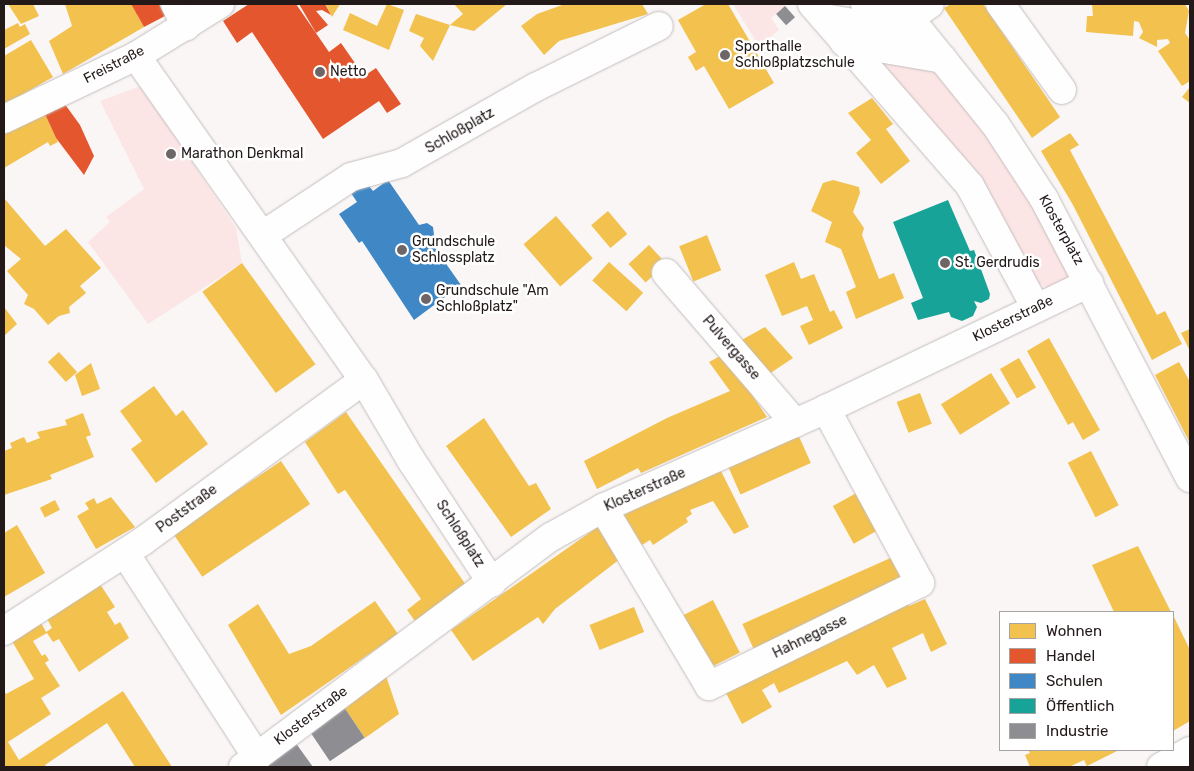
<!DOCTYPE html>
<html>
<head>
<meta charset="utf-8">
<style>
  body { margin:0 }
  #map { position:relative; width:1194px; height:771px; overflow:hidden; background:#faf6f6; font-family:Rubik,sans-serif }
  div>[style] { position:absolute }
  .green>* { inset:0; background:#fce6e5 }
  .homes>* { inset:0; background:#f2c14e; transform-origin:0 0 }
  .shops>* { inset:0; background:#e4572e }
  .schools>* { inset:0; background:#3f88c5 }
  .public>* { inset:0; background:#17a398 }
  .industry>* { inset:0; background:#8d8d92; transform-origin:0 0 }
  .roads { filter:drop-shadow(0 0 1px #c4bdbd) drop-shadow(0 0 1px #c4bdbd) }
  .minor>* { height:28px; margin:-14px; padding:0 14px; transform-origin:14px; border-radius:14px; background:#fefefe }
  .dots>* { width:14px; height:14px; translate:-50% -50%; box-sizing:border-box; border:2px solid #fff; border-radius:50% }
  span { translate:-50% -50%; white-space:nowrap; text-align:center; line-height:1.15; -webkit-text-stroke:5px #fff; paint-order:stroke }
  .poi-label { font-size:14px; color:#231919 }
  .left { translate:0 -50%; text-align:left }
  .street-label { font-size:14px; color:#231919 }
  .frame { position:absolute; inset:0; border:5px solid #231919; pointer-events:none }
  .legend { position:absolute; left:999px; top:611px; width:175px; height:140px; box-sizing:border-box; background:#fff; border:1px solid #a7a3a3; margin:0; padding:6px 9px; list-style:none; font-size:15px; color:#231919 }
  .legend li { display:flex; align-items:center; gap:10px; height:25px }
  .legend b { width:25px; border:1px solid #a7a3a3 }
</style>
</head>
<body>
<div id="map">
  <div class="green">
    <div style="clip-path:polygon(733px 4px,783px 4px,785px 6px,771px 18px,779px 30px,759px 46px)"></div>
    <div style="clip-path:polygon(871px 54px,930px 64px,998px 145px,1070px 268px,1068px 278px,1050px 289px,1035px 282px)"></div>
    <div style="clip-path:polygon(141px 86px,236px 228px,242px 263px,148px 324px,88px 242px,110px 222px,106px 217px,144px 189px,100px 101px)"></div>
  </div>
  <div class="homes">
    <div style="clip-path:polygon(8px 4px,33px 4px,39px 16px,21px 24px)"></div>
    <div style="clip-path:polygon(65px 4px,131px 4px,144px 27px,63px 74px,49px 41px,72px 26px)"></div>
    <div style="clip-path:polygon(325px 4px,340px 4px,332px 17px,326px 5px)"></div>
    <div style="clip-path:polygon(387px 4px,404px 10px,389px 50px,343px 30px,350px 13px,377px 26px)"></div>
    <div style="clip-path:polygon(454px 4px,507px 4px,474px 31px,450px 25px,433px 61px,420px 46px,424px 38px,409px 31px,416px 14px,450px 25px,463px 14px)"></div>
    <div style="clip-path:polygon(565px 4px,642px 4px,648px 14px,559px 41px,544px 55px,521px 26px,537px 14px)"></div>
    <div style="clip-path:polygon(706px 4px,728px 4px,774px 83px,729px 109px,704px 66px,696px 71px,688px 57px,696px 52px,678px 20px)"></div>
    <div style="clip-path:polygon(951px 4px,983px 4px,1060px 117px,1032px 138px,944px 8px)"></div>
    <div style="clip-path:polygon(1092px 4px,1185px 4px,1189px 11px,1185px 33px,1190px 40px,1190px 81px,1182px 86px,1158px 51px,1170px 43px,1168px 39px,1157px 40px,1157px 47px,1139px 38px,1143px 32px,1139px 22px,1134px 21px,1133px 36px,1086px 32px,1087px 16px,1093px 16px)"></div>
    <div style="clip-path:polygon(18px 23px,20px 27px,25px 24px,30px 34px,4px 49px,4px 30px)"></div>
    <div style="clip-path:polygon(31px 40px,53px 77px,4px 105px,4px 56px)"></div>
    <div style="clip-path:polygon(1190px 87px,1190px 103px,1182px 97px)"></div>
    <div style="clip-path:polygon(872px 98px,893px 124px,886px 129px,910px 161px,881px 184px,856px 153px,871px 140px,848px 113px)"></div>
    <div style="clip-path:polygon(45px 114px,58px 142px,50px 146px,48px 142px,4px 168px,4px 134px)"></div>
    <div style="clip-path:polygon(1070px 133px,1079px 145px,1070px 150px,1157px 315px,1165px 311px,1182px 344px,1152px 360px,1073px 205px,1041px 151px)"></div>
    <div style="clip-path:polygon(833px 180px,859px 187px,860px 193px,853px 212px,864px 228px,862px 235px,879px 279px,894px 273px,904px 298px,856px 319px,846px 292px,856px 287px,841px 249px,825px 242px,832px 222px,811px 211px,823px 183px)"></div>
    <div style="clip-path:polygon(4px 198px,45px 246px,66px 229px,101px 268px,80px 286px,86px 293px,69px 307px,70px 313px,59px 316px,48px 325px,34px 309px,24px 304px,28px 295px,7px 271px,21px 259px,4px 245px)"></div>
    <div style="left:608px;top:211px;width:30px;height:22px;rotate:50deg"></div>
    <div style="left:556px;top:216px;width:56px;height:43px;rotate:49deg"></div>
    <div style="left:707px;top:235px;width:38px;height:30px;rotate:68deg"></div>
    <div style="left:649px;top:245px;width:25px;height:28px;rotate:47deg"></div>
    <div style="left:609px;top:262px;width:46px;height:25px;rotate:42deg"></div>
    <div style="clip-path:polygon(794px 262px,801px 279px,814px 274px,830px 312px,834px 310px,843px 328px,809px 345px,800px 326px,813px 320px,807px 306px,782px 316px,765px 275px)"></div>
    <div style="left:242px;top:263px;width:125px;height:49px;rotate:54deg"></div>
    <div style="clip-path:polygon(4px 307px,17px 324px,4px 336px)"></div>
    <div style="clip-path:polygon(765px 327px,793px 358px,766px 376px,738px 342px)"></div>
    <div style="clip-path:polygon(1190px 329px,1190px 351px,1181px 333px)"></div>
    <div style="clip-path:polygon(1049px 338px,1100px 430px,1083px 440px,1073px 422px,1068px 425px,1027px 351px)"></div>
    <div style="left:59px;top:352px;width:27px;height:15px;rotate:48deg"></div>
    <div style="clip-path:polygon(724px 354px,767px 417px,641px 473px,638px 468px,597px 489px,584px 461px,667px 418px,730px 391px,709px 362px)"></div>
    <div style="left:1019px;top:358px;width:34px;height:22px;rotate:60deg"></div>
    <div style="clip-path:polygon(1179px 362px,1190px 382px,1190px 443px,1155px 375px)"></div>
    <div style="clip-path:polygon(91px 363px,100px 389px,82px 396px,75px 375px)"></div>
    <div style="left:991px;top:373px;width:36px;height:59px;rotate:58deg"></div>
    <div style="clip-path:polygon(154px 386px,176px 416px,183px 410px,208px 444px,156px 483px,131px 449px,142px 441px,120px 411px)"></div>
    <div style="left:920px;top:393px;width:33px;height:25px;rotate:69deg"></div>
    <div style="clip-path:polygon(346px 412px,466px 585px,417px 624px,407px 610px,421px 599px,345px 490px,338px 494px,305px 442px)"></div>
    <div style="clip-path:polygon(83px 413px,91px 435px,86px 437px,94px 457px,50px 475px,52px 479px,4px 495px,4px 451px,12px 448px,10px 443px,24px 437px,27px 443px,40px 438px,37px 432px,67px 425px,65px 420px)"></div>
    <div style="clip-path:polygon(484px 418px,529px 486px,536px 483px,551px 509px,511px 537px,446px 446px)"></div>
    <div style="left:797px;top:432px;width:34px;height:77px;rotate:66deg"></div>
    <div style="left:1091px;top:451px;width:61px;height:26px;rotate:63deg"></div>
    <div style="left:281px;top:461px;width:52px;height:130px;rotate:56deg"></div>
    <div style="clip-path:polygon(719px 467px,749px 527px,734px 534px,713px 501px,690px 510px,692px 514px,686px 518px,688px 522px,653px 545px,650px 540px,642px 545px,624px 515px)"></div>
    <div style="left:860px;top:491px;width:43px;height:31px;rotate:61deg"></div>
    <div style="clip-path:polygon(111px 497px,135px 527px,96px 549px,77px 516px,89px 509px,85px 503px,94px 498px,97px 504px)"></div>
    <div style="left:55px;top:500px;width:11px;height:17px;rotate:63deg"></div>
    <div style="clip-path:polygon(17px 525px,45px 573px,4px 597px,4px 533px)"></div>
    <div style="clip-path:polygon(599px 526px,620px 559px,555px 609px,543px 624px,538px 617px,473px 661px,451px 630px)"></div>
    <div style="clip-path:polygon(1138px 546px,1171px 612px,1114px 612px,1092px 565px)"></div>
    <div style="left:895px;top:556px;width:27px;height:167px;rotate:66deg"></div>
    <div style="clip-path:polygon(100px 584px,115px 607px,107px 612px,115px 625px,120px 622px,129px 638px,79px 672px,59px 639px,53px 642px,47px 633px,33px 641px,42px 656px,45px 654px,49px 660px,45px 663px,60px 686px,41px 698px,51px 714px,8px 742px,19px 760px,123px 691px,172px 767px,135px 767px,107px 723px,45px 765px,46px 767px,4px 767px,4px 691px,6px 694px,34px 679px,9px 636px,39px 619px,46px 632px,52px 628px,45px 615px)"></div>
    <div style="clip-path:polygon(925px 599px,947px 644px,931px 652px,923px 633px,892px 648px,907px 679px,887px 688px,874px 665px,857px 675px,847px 661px,779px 693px,774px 683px,762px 690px,772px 707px,742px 724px,725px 691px,908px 603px,909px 606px)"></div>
    <div style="left:713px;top:600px;width:59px;height:33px;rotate:63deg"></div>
    <div style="clip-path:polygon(375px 601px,398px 634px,281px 715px,228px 625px,258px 604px,289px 654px,311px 646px)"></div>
    <div style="left:634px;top:607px;width:27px;height:48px;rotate:68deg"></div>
    <div style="clip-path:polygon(1173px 615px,1190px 650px,1190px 721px,1173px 731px)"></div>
    <div style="clip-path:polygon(386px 676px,399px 714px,365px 738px,344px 707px)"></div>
    <div style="clip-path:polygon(1028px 750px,1119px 750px,1087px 766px,1084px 760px,1069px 767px,1030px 767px,1025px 755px,1030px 753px)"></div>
  </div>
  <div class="shops">
    <div style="clip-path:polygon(131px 4px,159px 4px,165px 16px,144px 27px)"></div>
    <div style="clip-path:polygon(249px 4px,296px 4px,329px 52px,341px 43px,364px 76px,376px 68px,401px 104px,387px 113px,379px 101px,323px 139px,252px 32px,237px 43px,223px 21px)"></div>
    <div style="clip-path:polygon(299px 4px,325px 4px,331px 15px,322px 10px,316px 11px,328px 25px,316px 33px)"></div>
    <div style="clip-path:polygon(64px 103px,80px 125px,94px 156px,84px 175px,56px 138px,45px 114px)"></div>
  </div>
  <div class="schools">
    <div style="clip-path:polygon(388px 180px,419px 225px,427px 223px,433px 227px,434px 235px,430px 241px,461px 285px,414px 320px,362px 241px,359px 243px,339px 214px,357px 202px,351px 193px,366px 182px,373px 191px)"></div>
  </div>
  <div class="public">
    <div style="clip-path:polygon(948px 200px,970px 251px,974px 250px,990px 294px,989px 299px,981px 303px,974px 301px,977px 307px,973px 316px,962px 321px,951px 317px,949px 312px,918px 320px,911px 303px,923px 298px,893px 222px)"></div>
  </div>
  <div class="industry">
    <div style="left:785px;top:6px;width:15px;height:12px;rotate:48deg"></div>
    <div style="left:344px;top:707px;width:37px;height:42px;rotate:56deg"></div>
    <div style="clip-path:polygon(295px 742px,313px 767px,260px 767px)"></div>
  </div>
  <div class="roads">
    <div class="minor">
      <div style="left:175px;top:4px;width:25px;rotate:64deg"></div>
      <div style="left:812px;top:4px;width:241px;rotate:49deg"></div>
      <div style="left:970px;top:186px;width:139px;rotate:61.6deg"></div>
      <div style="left:865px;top:4px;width:38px;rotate:9deg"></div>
      <div style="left:898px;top:4px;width:154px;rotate:51.1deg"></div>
      <div style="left:995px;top:124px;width:90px;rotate:56.8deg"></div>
      <div style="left:1044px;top:199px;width:315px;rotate:62.4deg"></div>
      <div style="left:1000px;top:4px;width:106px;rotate:54.2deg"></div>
      <div style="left:824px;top:18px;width:100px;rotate:9.7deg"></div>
      <div style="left:910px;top:18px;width:24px;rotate:-35deg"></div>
      <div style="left:844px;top:42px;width:100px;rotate:9.7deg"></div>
      <div style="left:136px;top:56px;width:396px;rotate:54.9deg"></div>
      <div style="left:364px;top:380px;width:93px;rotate:59.6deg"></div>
      <div style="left:411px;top:460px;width:147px;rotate:56.6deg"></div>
      <div style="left:4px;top:119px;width:146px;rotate:-25.5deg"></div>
      <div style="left:136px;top:56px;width:99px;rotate:-31.8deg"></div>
      <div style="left:263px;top:235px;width:105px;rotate:-33.4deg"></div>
      <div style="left:351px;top:177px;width:53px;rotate:-15.4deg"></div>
      <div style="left:402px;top:163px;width:154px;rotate:-29.6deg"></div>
      <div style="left:536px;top:87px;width:137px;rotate:-26.4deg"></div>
      <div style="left:666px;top:273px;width:198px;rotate:49.3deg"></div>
      <div style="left:603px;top:508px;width:207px;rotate:59.2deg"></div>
      <div style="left:709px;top:686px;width:235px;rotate:-26deg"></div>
      <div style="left:920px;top:583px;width:198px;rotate:-118.4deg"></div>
      <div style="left:125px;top:553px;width:243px;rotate:57.1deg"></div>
      <div style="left:4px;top:631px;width:166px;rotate:-32.9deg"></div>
      <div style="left:143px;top:541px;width:273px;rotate:-36.1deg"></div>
      <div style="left:243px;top:767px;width:384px;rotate:-36.8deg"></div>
      <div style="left:551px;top:537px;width:60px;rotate:-29.1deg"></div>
      <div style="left:603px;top:508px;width:244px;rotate:-23.9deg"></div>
      <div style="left:826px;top:409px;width:292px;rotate:-25.6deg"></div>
      <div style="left:1161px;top:767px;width:33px;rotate:-29deg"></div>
    </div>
  </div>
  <div class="dots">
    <div style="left:725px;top:55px;background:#6e6666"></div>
    <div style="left:320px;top:72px;background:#6e6666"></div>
    <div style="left:171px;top:154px;background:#6e6666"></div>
    <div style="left:402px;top:250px;background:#6e6666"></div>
    <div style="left:945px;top:263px;background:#6e6666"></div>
    <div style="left:426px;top:299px;background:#6e6666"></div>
  </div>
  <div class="poi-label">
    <span class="left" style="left:735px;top:55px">Sporthalle<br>Schloßplatzschule</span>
    <span class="left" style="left:330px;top:72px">Netto</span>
    <span class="left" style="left:181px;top:154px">Marathon Denkmal</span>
    <span class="left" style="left:412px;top:250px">Grundschule<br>Schlossplatz</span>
    <span class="left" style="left:955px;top:263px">St. Gerdrudis</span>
    <span class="left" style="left:436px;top:299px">Grundschule "Am<br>Schloßplatz"</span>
  </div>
  <div class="street-label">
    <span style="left:114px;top:65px;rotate:-27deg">Freistraße</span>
    <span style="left:460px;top:131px;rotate:-30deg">Schloßplatz</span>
    <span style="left:1061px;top:230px;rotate:61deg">Klosterplatz</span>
    <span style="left:1013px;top:319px;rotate:-26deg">Klosterstraße</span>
    <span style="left:731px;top:348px;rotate:49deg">Pulvergasse</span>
    <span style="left:645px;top:490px;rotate:-24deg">Klosterstraße</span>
    <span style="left:187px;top:509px;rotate:-36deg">Poststraße</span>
    <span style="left:460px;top:534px;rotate:57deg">Schloßplatz</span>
    <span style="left:810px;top:637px;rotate:-26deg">Hahnegasse</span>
    <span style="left:311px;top:716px;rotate:-37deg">Klosterstraße</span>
  </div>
  <div class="frame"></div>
  <ul class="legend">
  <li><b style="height:14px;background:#f2c14e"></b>Wohnen</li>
  <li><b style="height:14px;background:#e4572e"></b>Handel</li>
  <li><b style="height:14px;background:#3f88c5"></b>Schulen</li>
  <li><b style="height:14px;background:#17a398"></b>Öffentlich</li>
  <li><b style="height:14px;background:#8d8d92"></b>Industrie</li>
  </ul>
</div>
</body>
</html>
